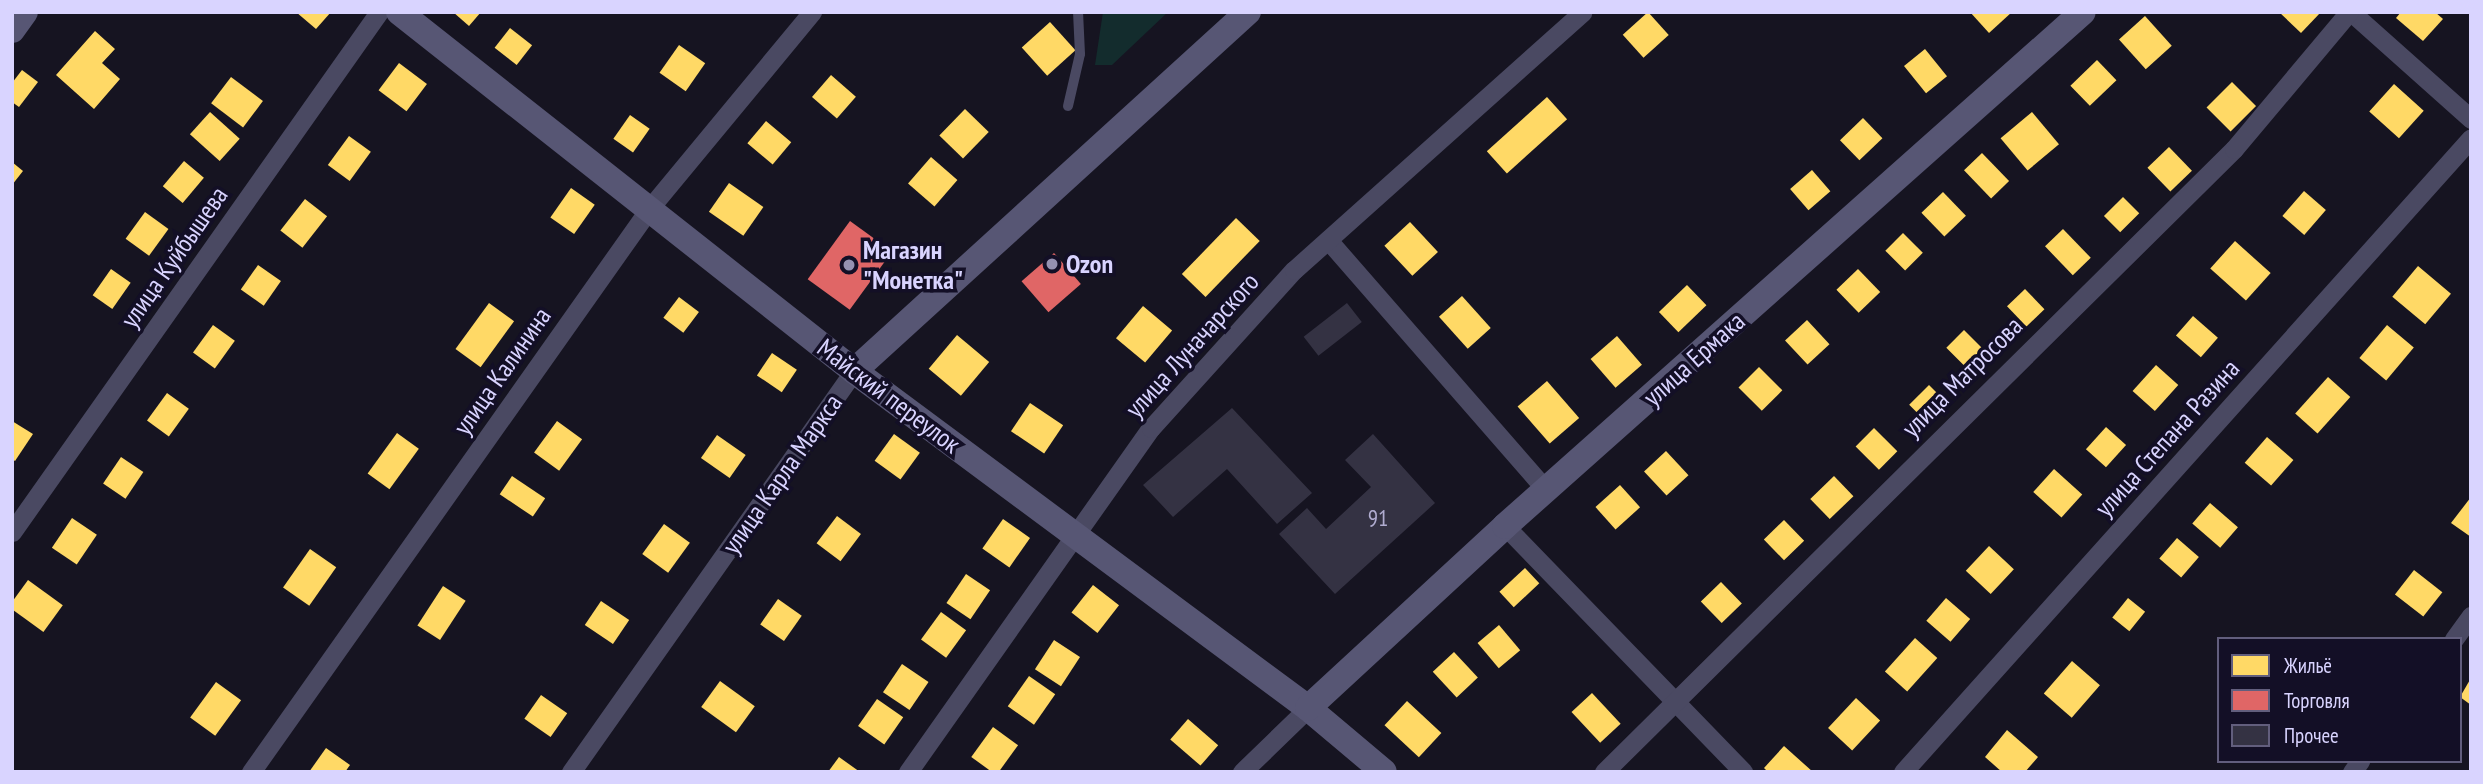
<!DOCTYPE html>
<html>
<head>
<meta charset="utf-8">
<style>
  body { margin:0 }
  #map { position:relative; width:2483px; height:784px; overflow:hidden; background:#161421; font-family:"PT Sans Narrow",sans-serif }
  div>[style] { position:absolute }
  .green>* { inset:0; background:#132c2d }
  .homes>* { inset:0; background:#ffd966; transform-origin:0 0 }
  .shops>* { inset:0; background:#e06666; transform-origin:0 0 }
  .building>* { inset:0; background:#343243; transform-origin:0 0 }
  .lane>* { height:10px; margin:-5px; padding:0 5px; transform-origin:5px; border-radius:5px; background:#4a4962 }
  .street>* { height:19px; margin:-9.5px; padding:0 9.5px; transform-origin:9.5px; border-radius:9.5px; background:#4a4962 }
  .secondary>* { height:26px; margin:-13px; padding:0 13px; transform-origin:13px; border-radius:13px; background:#575674 }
  .dots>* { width:19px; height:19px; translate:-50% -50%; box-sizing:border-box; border:4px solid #130f26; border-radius:50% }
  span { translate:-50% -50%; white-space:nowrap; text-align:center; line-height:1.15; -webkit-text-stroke:7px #130f26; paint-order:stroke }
  .number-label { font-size:23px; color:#b0acd0 }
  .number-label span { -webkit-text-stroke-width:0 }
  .poi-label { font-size:26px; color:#d9d4ff; font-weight:700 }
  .left { translate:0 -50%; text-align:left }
  .street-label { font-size:26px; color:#d9d4ff }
  .frame { position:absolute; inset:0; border:14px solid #d9d4ff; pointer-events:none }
  .legend { position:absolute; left:2217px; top:637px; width:245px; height:126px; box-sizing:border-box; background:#130f26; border:2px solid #625e7d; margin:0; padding:9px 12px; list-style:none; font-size:21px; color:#d9d4ff }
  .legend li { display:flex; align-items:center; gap:14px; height:35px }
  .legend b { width:35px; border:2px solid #625e7d }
</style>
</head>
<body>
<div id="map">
  <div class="green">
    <div style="clip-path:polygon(1103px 12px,1168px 12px,1112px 65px,1095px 65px)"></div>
  </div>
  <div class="homes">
    <div style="clip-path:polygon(296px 12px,331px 12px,316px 29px)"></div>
    <div style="clip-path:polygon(453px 12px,481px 12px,469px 26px)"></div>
    <div style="left:1648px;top:12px;width:31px;height:34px;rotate:48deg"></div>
    <div style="clip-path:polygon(1970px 12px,2012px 12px,1989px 33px)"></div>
    <div style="clip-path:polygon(2279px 12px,2321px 12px,2301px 33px)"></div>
    <div style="clip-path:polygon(2401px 12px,2435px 12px,2443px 19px,2423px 41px,2396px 18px)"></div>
    <div style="left:2145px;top:16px;width:40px;height:35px;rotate:48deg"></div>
    <div style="left:1050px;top:22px;width:38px;height:38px;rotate:48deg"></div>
    <div style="left:510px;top:28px;width:28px;height:25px;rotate:38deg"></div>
    <div style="clip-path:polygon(95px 31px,115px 49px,102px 63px,120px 79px,94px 109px,56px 75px)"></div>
    <div style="left:679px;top:45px;width:32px;height:34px;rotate:35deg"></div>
    <div style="left:1925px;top:49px;width:35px;height:27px;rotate:51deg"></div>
    <div style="left:2097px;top:60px;width:28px;height:37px;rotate:46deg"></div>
    <div style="left:399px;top:63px;width:35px;height:34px;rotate:37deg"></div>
    <div style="clip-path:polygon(22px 70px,38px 82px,19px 107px,12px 102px,12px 83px)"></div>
    <div style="left:831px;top:75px;width:33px;height:29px;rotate:41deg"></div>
    <div style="left:231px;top:77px;width:40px;height:33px;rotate:37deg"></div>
    <div style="left:2232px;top:82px;width:34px;height:36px;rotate:45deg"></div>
    <div style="left:2394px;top:84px;width:40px;height:37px;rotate:42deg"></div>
    <div style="left:1547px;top:97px;width:30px;height:81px;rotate:48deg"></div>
    <div style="left:965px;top:109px;width:33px;height:37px;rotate:44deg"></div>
    <div style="left:210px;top:112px;width:40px;height:30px;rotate:42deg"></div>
    <div style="left:2032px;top:112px;width:42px;height:41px;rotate:50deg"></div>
    <div style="left:630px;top:115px;width:24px;height:29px;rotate:35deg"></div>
    <div style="left:1863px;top:118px;width:28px;height:32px;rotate:46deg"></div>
    <div style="left:766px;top:121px;width:33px;height:29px;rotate:40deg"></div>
    <div style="left:349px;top:136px;width:27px;height:36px;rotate:36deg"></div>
    <div style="left:2169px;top:147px;width:33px;height:30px;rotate:46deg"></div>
    <div style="left:1982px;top:153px;width:39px;height:25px;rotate:46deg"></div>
    <div style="left:931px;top:157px;width:35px;height:35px;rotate:41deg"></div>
    <div style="left:184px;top:161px;width:26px;height:33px;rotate:40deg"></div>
    <div style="clip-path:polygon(12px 162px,23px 171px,12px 185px)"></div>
    <div style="left:1812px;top:170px;width:28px;height:29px;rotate:49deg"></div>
    <div style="left:729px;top:183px;width:42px;height:35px;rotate:35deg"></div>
    <div style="left:571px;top:188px;width:29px;height:36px;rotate:35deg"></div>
    <div style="left:2304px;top:191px;width:29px;height:33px;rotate:41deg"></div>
    <div style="left:1943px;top:192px;width:33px;height:30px;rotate:46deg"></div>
    <div style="left:2123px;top:197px;width:23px;height:27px;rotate:45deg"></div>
    <div style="left:305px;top:199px;width:28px;height:40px;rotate:38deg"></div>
    <div style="left:145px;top:212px;width:29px;height:33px;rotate:36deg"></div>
    <div style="left:1236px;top:218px;width:33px;height:78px;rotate:44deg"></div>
    <div style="left:1410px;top:222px;width:41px;height:35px;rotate:47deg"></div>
    <div style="left:2063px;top:229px;width:40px;height:25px;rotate:46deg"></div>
    <div style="left:1903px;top:233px;width:28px;height:25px;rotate:45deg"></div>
    <div style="left:2235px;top:241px;width:48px;height:37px;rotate:42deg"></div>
    <div style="left:258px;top:265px;width:28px;height:30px;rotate:35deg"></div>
    <div style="left:2418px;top:266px;width:43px;height:40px;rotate:40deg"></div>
    <div style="left:111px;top:269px;width:24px;height:32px;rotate:35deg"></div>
    <div style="left:1858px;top:269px;width:32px;height:30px;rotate:46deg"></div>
    <div style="left:1687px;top:285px;width:28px;height:39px;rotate:46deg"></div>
    <div style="left:2025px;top:289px;width:28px;height:25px;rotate:46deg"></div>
    <div style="left:1462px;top:296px;width:43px;height:31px;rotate:48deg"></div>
    <div style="left:679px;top:297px;width:25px;height:26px;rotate:37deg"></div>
    <div style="left:489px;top:303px;width:31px;height:57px;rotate:36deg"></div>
    <div style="left:1143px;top:306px;width:38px;height:42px;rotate:40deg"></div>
    <div style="left:2193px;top:316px;width:33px;height:26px;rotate:41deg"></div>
    <div style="left:1807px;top:320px;width:33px;height:30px;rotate:47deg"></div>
    <div style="left:213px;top:325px;width:27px;height:34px;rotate:36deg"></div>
    <div style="left:2387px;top:325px;width:35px;height:43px;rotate:40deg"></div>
    <div style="left:1964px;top:330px;width:40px;height:25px;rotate:45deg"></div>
    <div style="left:957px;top:335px;width:42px;height:44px;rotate:40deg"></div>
    <div style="left:1617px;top:336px;width:38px;height:35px;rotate:49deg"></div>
    <div style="left:772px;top:353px;width:30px;height:27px;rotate:34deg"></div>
    <div style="left:2156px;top:365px;width:30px;height:35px;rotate:42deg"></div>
    <div style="left:1759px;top:367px;width:33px;height:29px;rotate:45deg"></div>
    <div style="left:2328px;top:377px;width:30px;height:49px;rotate:42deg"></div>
    <div style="left:1547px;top:381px;width:49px;height:39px;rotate:49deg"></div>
    <div style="left:1929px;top:385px;width:28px;height:28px;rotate:45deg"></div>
    <div style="left:167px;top:393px;width:27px;height:34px;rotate:36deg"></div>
    <div style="left:1030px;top:403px;width:40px;height:34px;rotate:34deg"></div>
    <div style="clip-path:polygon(12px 421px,33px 434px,15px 461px,12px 459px)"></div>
    <div style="left:557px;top:421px;width:31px;height:39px;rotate:36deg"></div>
    <div style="left:2106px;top:427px;width:27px;height:30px;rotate:42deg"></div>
    <div style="left:1874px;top:428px;width:33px;height:26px;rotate:45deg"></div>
    <div style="left:397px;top:433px;width:27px;height:50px;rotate:36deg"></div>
    <div style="left:894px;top:434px;width:32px;height:33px;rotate:36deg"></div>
    <div style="left:717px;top:435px;width:35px;height:28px;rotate:35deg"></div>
    <div style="left:2267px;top:437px;width:35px;height:34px;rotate:41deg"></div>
    <div style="left:1666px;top:451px;width:33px;height:30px;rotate:47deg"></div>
    <div style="left:121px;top:457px;width:27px;height:32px;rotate:34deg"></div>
    <div style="left:2054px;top:469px;width:38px;height:31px;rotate:42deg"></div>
    <div style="left:512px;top:476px;width:40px;height:22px;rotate:34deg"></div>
    <div style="left:1834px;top:476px;width:28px;height:33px;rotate:46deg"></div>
    <div style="left:1620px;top:485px;width:30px;height:33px;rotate:48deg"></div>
    <div style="clip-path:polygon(2471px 497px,2471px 537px,2451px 523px)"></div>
    <div style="left:2210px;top:503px;width:37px;height:27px;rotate:41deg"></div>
    <div style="left:837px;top:516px;width:30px;height:34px;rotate:37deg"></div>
    <div style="left:72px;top:518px;width:30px;height:36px;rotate:34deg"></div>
    <div style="left:1003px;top:519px;width:33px;height:36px;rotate:35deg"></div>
    <div style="left:1784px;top:520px;width:29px;height:28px;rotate:46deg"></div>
    <div style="left:664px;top:524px;width:32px;height:37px;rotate:36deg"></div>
    <div style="left:2177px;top:538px;width:29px;height:27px;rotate:41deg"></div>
    <div style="left:1989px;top:546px;width:34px;height:34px;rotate:43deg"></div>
    <div style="left:310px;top:549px;width:32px;height:47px;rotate:35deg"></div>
    <div style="left:1525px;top:568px;width:21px;height:35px;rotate:47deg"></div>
    <div style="left:2414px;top:570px;width:36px;height:31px;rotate:38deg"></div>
    <div style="left:966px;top:574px;width:29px;height:35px;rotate:34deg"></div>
    <div style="left:28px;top:580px;width:43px;height:33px;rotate:36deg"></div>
    <div style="left:1721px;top:582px;width:30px;height:28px;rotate:46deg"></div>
    <div style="left:1093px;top:585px;width:33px;height:35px;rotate:38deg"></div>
    <div style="left:443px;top:586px;width:27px;height:47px;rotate:33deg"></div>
    <div style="left:1946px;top:598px;width:32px;height:30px;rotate:41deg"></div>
    <div style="left:2128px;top:598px;width:22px;height:25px;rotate:39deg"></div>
    <div style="left:778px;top:599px;width:29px;height:31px;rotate:35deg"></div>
    <div style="left:601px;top:601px;width:34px;height:29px;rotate:34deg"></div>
    <div style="left:941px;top:612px;width:31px;height:34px;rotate:36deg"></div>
    <div style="left:1499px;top:625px;width:33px;height:28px;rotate:50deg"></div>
    <div style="left:1915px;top:638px;width:30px;height:45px;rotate:42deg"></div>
    <div style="left:1054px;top:640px;width:31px;height:35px;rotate:33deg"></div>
    <div style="left:1454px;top:652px;width:35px;height:29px;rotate:47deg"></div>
    <div style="left:2072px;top:661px;width:37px;height:43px;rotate:41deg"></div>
    <div style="left:902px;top:664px;width:32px;height:34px;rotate:34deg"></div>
    <div style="left:1029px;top:676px;width:32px;height:37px;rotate:35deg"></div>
    <div style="clip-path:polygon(2471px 678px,2471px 705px,2460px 697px)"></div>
    <div style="left:720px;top:681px;width:43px;height:32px;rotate:36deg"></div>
    <div style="left:216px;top:682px;width:31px;height:44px;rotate:36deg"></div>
    <div style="left:1592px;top:693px;width:42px;height:28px;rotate:47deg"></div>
    <div style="left:541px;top:695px;width:32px;height:29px;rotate:35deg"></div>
    <div style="left:1856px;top:698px;width:33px;height:41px;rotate:43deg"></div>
    <div style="left:877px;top:699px;width:32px;height:33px;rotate:35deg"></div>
    <div style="left:1407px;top:701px;width:47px;height:33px;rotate:43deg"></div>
    <div style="left:1188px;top:719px;width:40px;height:27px;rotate:41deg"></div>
    <div style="left:993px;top:727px;width:31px;height:37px;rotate:36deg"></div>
    <div style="clip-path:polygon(2007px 730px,2038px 757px,2025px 772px,2002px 772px,1985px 757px)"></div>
    <div style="clip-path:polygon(1784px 746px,1813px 772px,1768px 772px,1764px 768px)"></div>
    <div style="clip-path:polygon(326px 748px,350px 765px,345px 772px,309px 772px)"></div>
    <div style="clip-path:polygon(839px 757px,860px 772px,828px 772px)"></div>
  </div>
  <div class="shops">
    <div style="left:850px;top:221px;width:52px;height:72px;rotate:36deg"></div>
    <div style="left:1054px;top:253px;width:41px;height:43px;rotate:49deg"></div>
  </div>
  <div class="building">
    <div style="left:1347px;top:303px;width:24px;height:55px;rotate:52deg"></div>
    <div style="clip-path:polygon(1232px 408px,1312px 493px,1277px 524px,1227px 469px,1173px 517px,1143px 485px)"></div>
    <div style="clip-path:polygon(1373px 434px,1435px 503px,1335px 594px,1279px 534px,1307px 508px,1326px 529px,1371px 487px,1345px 460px)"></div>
  </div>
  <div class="lane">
    <div style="left:1068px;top:106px;width:53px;rotate:-77deg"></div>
    <div style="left:1080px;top:54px;width:42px;rotate:-92.7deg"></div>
  </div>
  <div class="street">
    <div style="left:2351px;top:12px;width:161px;rotate:41.7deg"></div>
    <div style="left:1328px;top:240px;width:332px;rotate:48.9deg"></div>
    <div style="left:1505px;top:526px;width:342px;rotate:45.9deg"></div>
    <div style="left:12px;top:532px;width:636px;rotate:-54.79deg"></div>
    <div style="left:2454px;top:639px;width:29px;rotate:-54deg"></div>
    <div style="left:251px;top:772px;width:689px;rotate:-54.74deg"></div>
    <div style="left:649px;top:209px;width:256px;rotate:-50.4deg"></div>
    <div style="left:571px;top:772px;width:491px;rotate:-54.8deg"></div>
    <div style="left:908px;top:772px;width:421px;rotate:-54.8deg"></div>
    <div style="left:1151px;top:428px;width:213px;rotate:-47.9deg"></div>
    <div style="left:1294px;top:270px;width:387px;rotate:-41.8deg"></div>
    <div style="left:1242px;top:772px;width:92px;rotate:-44.1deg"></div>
    <div style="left:1604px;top:772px;width:886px;rotate:-44.68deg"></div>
    <div style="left:2234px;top:149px;width:179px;rotate:-50deg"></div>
    <div style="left:1903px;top:772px;width:851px;rotate:-48.14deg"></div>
    <div style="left:2352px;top:772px;width:14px;rotate:-54deg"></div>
  </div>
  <div class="secondary">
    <div style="left:399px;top:12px;width:580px;rotate:38.27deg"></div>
    <div style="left:854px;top:371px;width:565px;rotate:36.59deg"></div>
    <div style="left:1308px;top:708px;width:99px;rotate:40.1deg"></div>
    <div style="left:12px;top:30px;width:22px;rotate:-54deg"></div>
    <div style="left:854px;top:371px;width:533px;rotate:-42.34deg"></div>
    <div style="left:1308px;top:708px;width:268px;rotate:-42.7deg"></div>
    <div style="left:1505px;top:526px;width:773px;rotate:-41.65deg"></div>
  </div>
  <div class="dots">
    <div style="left:1052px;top:264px;background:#9591b1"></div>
    <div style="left:849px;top:265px;background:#9591b1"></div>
  </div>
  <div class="number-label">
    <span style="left:1378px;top:518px">91</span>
  </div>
  <div class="poi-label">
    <span class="left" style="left:863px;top:265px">Магазин<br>"Монетка"</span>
    <span class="left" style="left:1066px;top:264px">Ozon</span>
  </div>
  <div class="street-label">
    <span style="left:174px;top:257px;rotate:-55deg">улица Куйбышева</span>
    <span style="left:1192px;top:345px;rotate:-48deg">улица Луначарского</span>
    <span style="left:1694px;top:359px;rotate:-42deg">улица Ермака</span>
    <span style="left:502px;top:371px;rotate:-55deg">улица Калинина</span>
    <span style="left:1962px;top:377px;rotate:-45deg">улица Матросова</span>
    <span style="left:889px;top:396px;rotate:37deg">Майский переулок</span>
    <span style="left:2167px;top:438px;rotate:-48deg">улица Степана Разина</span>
    <span style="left:782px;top:474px;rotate:-55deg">улица Карла Маркса</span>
  </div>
  <div class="frame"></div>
  <ul class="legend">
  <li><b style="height:19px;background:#ffd966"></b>Жильё</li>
  <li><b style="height:19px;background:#e06666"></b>Торговля</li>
  <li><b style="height:19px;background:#343243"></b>Прочее</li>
  </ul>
</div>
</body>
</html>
